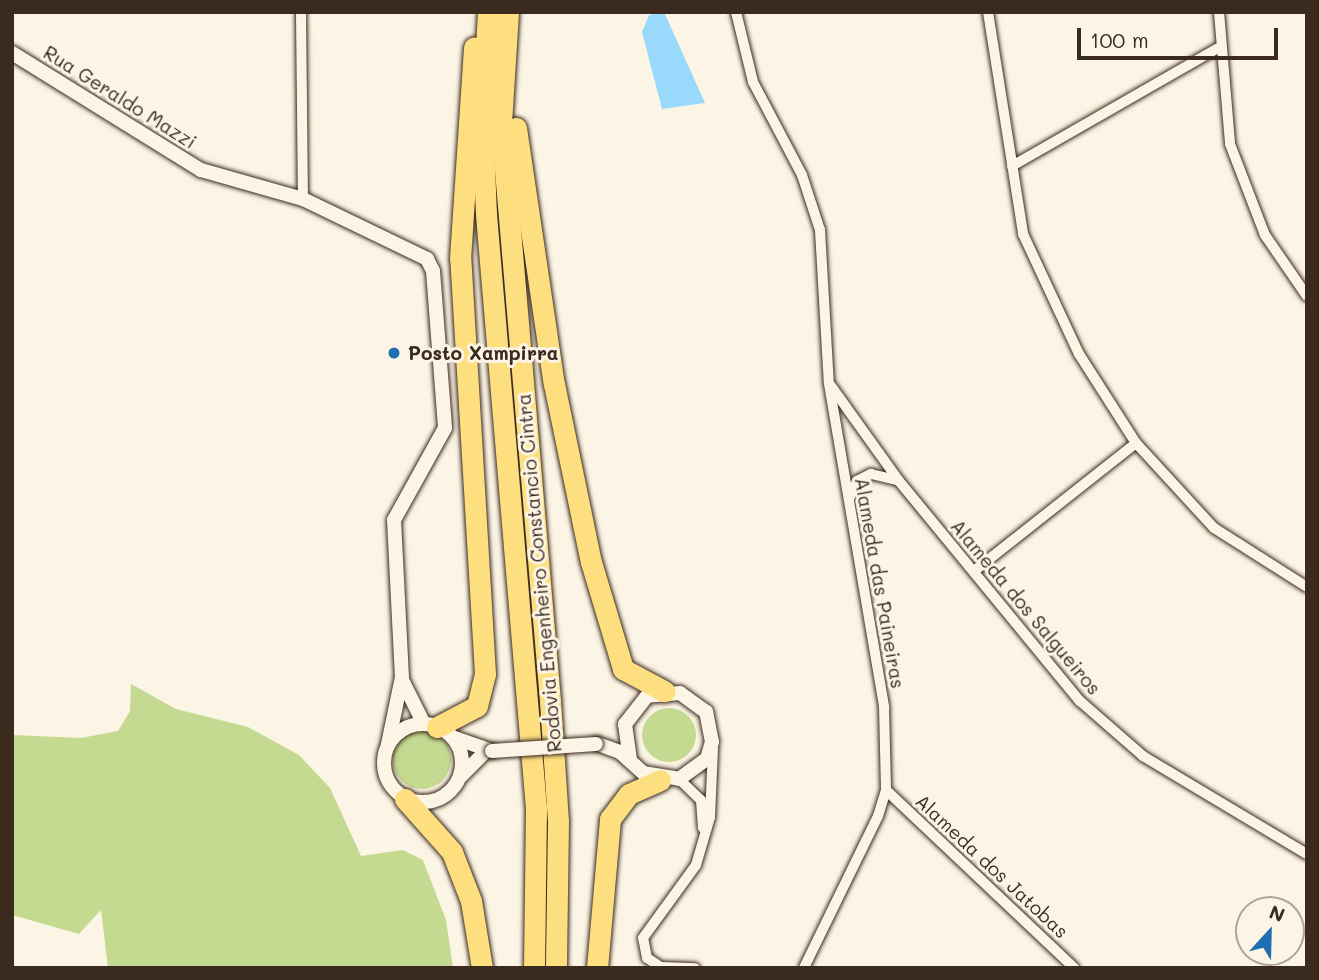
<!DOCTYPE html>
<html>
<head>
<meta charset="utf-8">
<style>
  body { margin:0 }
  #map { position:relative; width:1319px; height:980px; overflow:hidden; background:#fcf5e5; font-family:Mali,sans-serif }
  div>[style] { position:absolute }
  .green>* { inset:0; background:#c4da90 }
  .round { border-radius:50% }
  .water>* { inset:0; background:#99d9fb }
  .roads { filter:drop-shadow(0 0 2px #3b2a1e) drop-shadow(0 0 2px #3b2a1e) }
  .minor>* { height:10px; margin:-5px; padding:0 5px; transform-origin:5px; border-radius:5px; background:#fcf5e5 }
  .tertiary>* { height:14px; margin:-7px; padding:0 7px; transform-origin:7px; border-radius:7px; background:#fcf5e5 }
  .tertiary>.ring { margin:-7px; padding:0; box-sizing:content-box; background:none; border:14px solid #fcf5e5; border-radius:50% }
  .motorway>* { height:21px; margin:-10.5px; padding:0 10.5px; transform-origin:10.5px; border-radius:10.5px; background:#fddf80 }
  .bridges { filter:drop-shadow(0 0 2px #3b2a1e) drop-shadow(0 0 2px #3b2a1e) }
  .tertiary-bridge>* { height:14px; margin:-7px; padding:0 7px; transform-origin:7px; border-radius:7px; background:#fcf5e5 }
  .dots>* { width:19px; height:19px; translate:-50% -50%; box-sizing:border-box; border:4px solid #fcf5e5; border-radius:50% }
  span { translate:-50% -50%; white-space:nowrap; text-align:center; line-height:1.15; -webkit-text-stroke:6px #fcf5e5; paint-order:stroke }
  .street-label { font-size:19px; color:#3b2a1e }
  .poi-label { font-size:19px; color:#3b2a1e; font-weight:700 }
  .left { translate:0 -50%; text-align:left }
  .frame { position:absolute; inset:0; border:14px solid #3b2a1e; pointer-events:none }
  .north { position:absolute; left:1235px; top:896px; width:70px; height:70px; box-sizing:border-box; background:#fcf5e5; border:2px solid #afa495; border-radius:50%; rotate:22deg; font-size:19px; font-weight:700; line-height:28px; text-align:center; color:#3b2a1e }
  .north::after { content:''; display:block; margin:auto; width:24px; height:32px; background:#1f6fb2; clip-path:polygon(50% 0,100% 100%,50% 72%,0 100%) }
  .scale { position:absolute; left:1077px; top:28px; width:201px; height:32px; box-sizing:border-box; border:4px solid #3b2a1e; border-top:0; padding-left:9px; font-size:21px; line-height:24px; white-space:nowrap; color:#3b2a1e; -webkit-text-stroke:5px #fcf5e5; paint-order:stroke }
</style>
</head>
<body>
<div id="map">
  <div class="green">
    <div style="clip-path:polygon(131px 684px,176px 709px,248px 727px,299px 755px,330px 788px,361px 856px,403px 850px,423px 860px,446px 920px,453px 968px,108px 968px,101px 910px,79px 934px,12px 915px,12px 735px,81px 738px,118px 731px,130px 711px)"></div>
    <div class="round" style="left:642px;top:708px;width:54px;height:54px"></div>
    <div class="round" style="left:393px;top:731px;width:58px;height:58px"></div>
  </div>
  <div class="water">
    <div style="clip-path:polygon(664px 12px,705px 103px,662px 109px,642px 32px,649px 15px)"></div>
  </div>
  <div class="roads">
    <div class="minor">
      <div style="left:301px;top:12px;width:187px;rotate:89.4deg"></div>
      <div style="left:736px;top:12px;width:72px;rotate:76.3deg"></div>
      <div style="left:753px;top:82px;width:105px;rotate:62.2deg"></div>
      <div style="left:802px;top:175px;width:58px;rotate:71.9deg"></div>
      <div style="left:820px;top:230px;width:154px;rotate:86.7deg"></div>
      <div style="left:829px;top:384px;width:328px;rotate:80.3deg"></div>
      <div style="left:884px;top:707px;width:83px;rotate:88.6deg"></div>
      <div style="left:886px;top:790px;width:27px;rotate:107deg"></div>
      <div style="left:878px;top:816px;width:169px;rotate:116deg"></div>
      <div style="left:988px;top:12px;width:225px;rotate:81deg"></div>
      <div style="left:1023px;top:234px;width:132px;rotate:65deg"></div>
      <div style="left:1079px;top:354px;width:106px;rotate:57.4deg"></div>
      <div style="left:1136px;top:443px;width:115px;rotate:47.5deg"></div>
      <div style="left:1214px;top:528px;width:110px;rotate:32.4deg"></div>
      <div style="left:1219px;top:12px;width:132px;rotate:85.2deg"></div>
      <div style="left:1230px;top:144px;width:97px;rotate:69deg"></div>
      <div style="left:1265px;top:235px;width:74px;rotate:55.5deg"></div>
      <div style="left:1012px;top:166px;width:237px;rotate:-29.8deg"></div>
      <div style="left:831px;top:386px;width:117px;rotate:54.4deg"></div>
      <div style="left:899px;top:481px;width:285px;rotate:50.6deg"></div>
      <div style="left:1080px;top:701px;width:84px;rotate:41.1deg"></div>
      <div style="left:1143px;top:756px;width:191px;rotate:30.9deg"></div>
      <div style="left:849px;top:499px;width:20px;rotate:-66deg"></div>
      <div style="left:857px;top:481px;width:16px;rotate:-27deg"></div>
      <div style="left:871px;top:474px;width:28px;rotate:13deg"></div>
      <div style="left:974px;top:571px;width:206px;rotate:-38.3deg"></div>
      <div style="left:679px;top:779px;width:30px;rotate:44deg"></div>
      <div style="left:701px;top:800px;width:28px;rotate:86deg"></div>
      <div style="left:886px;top:790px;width:259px;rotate:43.4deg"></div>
      <div style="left:661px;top:967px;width:34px;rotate:2deg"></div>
      <div style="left:662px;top:968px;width:18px;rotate:-146deg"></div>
      <div style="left:647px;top:958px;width:20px;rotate:-101deg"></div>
      <div style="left:643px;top:938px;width:90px;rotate:-54deg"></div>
      <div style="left:696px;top:865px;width:50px;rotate:-73.7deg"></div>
      <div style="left:710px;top:817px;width:68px;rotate:-87.5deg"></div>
    </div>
    <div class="tertiary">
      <div style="left:12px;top:53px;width:222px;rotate:31.8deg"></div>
      <div style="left:201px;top:170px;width:106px;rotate:15.9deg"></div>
      <div style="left:303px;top:199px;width:138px;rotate:25.8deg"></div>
      <div style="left:427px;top:259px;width:13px;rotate:63deg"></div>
      <div style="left:433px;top:271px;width:157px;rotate:85.6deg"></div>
      <div style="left:445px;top:428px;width:105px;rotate:119deg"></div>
      <div style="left:394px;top:520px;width:157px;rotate:87.1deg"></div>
      <div style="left:402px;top:677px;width:68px;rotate:101.8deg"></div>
      <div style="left:403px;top:682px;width:47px;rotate:63.4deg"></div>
      <div class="ring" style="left:384px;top:724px;width:64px;height:64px"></div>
      <div style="left:452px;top:737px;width:42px;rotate:19.3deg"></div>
      <div style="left:598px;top:744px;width:23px;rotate:20deg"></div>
      <div style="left:620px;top:752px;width:31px;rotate:42deg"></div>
      <div style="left:643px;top:773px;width:36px;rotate:9deg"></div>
      <div style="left:679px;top:779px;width:34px;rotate:-36deg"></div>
      <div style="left:707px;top:759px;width:18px;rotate:-74deg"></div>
      <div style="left:712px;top:742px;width:31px;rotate:-101deg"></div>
      <div style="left:706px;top:712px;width:32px;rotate:-144deg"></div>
      <div style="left:680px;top:693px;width:33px;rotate:175deg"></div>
      <div style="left:647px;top:696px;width:36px;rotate:128deg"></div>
      <div style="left:625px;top:724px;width:35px;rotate:82deg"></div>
      <div style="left:460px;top:777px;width:37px;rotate:-45deg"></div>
    </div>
    <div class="motorway">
      <div style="left:488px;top:12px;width:107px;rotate:93.2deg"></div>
      <div style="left:482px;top:119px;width:95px;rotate:87.6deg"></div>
      <div style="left:486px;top:214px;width:596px;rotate:85.19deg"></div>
      <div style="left:536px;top:808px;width:160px;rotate:90.7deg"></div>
      <div style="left:508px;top:12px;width:111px;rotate:93.6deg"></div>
      <div style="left:501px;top:123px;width:580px;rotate:85.15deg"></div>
      <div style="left:550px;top:701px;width:120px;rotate:86.2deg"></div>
      <div style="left:558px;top:821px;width:147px;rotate:90.8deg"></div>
      <div style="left:516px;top:128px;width:259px;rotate:81.6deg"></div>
      <div style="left:554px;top:384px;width:182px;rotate:78.3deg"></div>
      <div style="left:591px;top:562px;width:112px;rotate:73.3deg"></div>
      <div style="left:623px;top:669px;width:47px;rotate:28.2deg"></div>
      <div style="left:437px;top:727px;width:45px;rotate:-27.7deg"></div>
      <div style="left:477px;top:706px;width:33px;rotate:-76deg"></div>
      <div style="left:485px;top:674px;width:416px;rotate:-93.4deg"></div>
      <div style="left:460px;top:259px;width:212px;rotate:-86.2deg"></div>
      <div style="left:405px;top:799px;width:71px;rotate:48.4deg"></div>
      <div style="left:452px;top:852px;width:53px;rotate:68.8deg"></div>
      <div style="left:471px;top:901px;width:68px;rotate:80.7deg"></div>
      <div style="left:597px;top:968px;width:150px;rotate:-85deg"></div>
      <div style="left:610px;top:819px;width:31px;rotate:-53deg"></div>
      <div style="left:629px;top:794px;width:34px;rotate:-24deg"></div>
    </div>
  </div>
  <div class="bridges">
    <div class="tertiary-bridge">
      <div style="left:492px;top:751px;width:104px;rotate:-3.9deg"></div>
    </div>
  </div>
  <div class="dots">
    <div style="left:394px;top:353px;background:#1f6fb2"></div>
  </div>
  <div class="street-label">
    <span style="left:120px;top:97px;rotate:32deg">Rua Geraldo Mazzi</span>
    <span style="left:539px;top:573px;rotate:-95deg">Rodovia Engenheiro Constancio Cintra</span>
    <span style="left:880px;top:583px;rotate:80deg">Alameda das Paineiras</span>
    <span style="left:1026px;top:607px;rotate:50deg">Alameda dos Salgueiros</span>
    <span style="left:992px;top:866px;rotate:43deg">Alameda dos Jatobas</span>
  </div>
  <div class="poi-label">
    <span class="left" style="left:408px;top:353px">Posto Xampirra</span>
  </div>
  <div class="frame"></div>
  <div class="north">N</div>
  <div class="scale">100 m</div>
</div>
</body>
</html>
